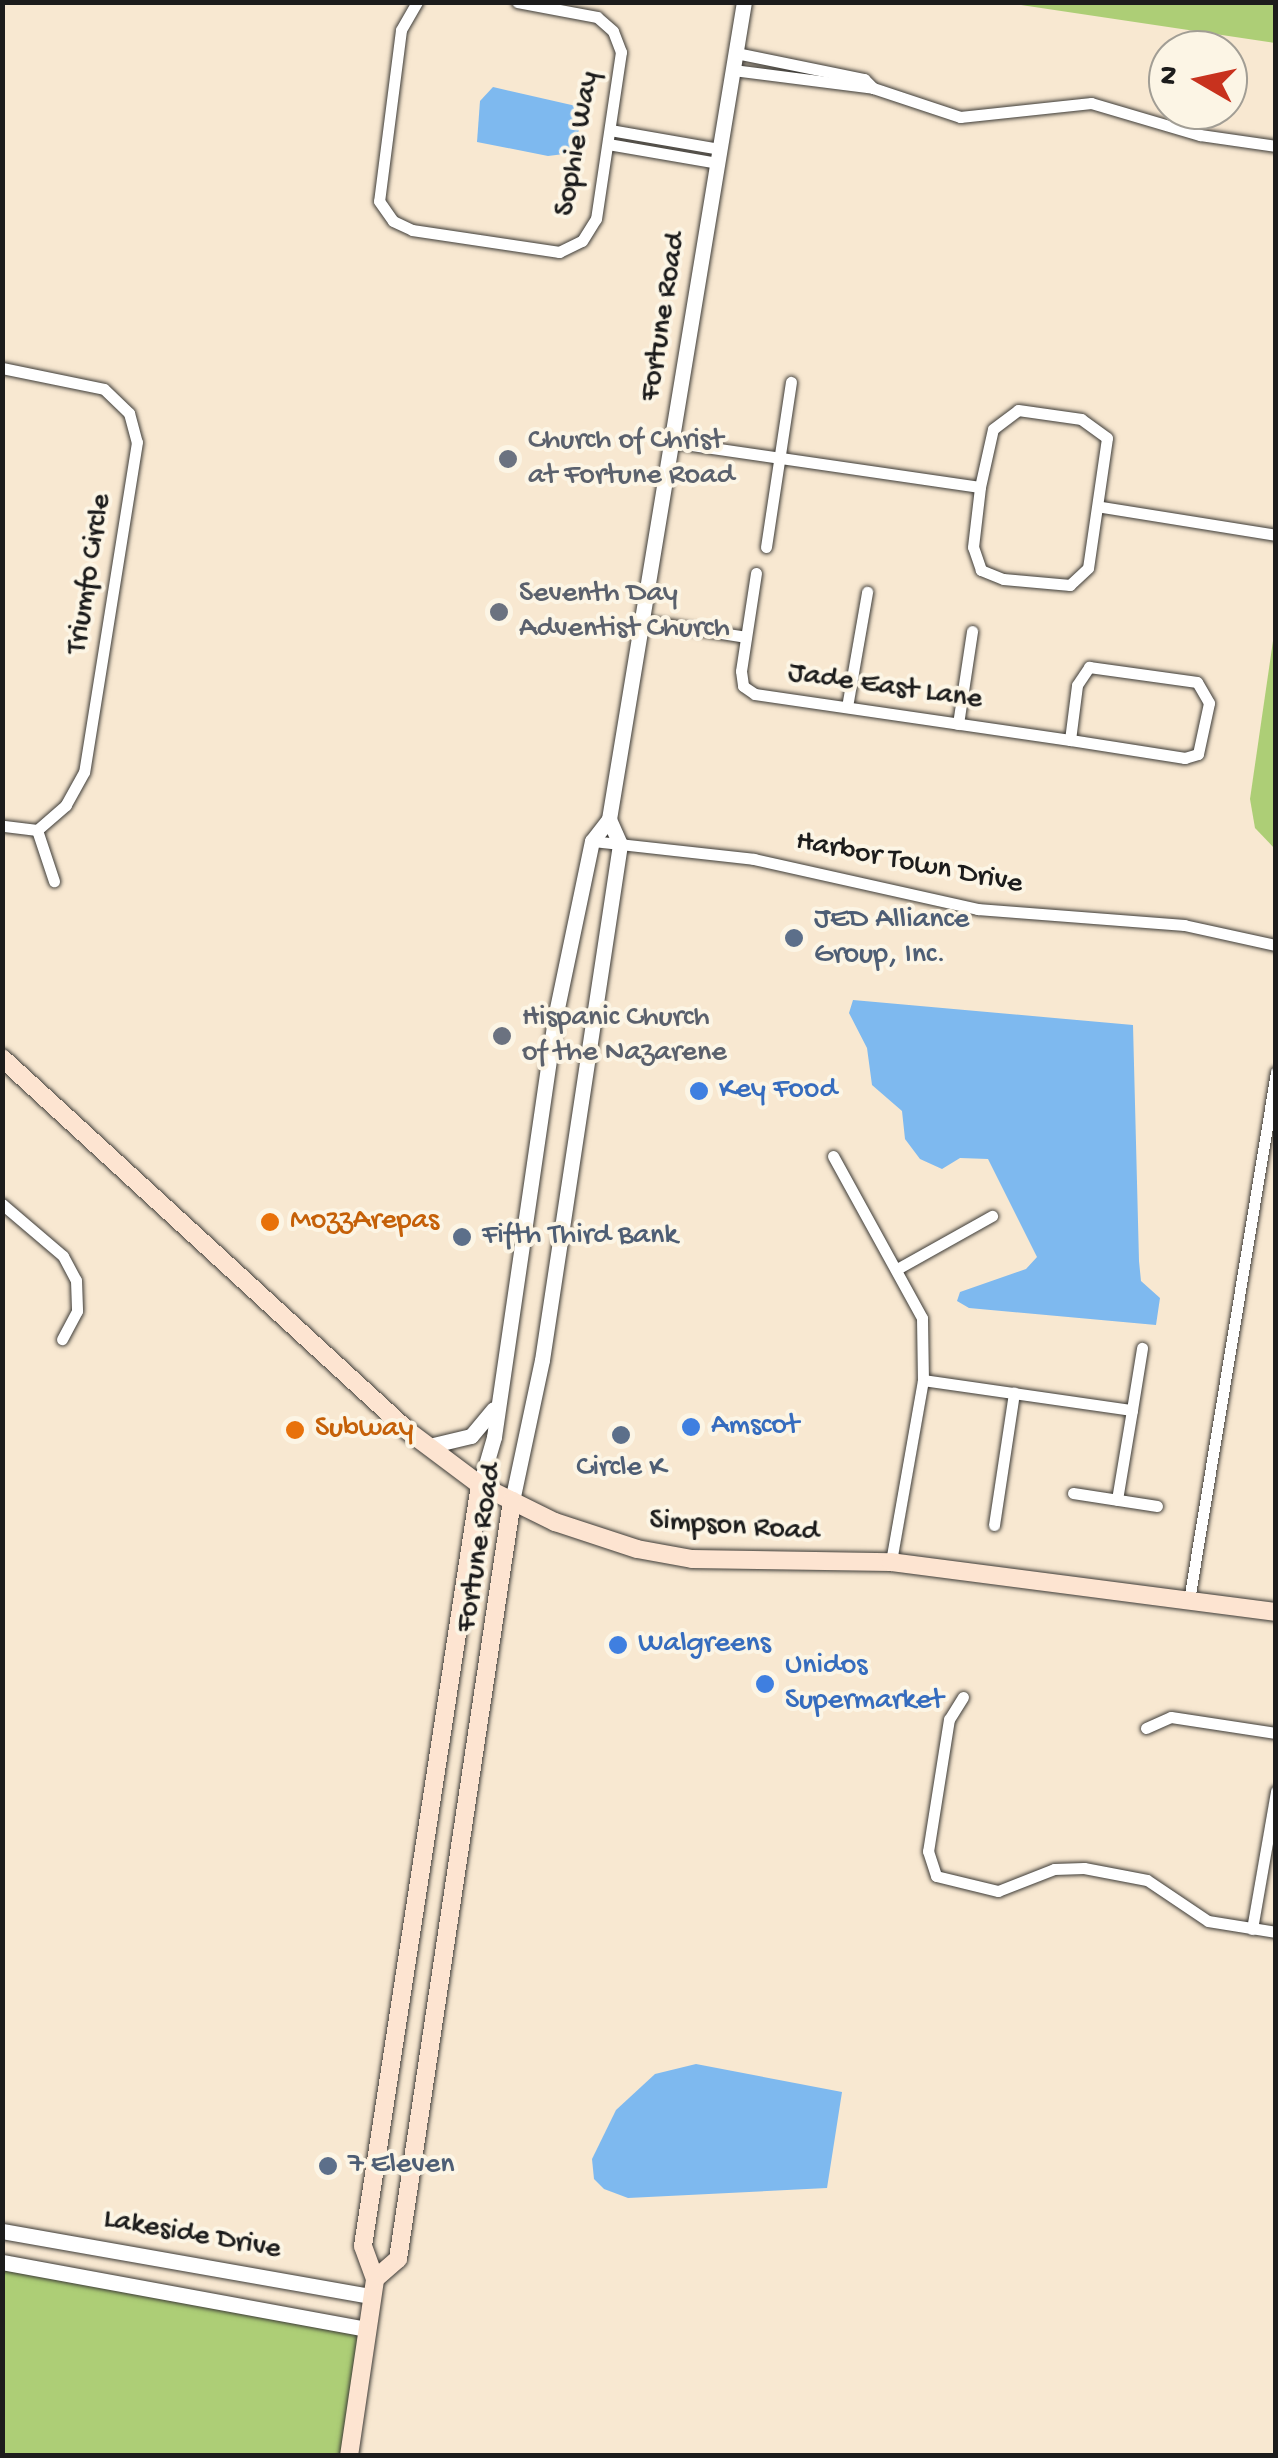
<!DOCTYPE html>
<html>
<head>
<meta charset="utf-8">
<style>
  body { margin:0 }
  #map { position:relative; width:1278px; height:2458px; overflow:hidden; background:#f8e8d1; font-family:"Gochi Hand",sans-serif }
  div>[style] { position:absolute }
  .green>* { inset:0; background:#adce76 }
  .water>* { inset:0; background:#7eb9ef }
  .roads { filter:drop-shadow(0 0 2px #3d3b37) drop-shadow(0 0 2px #3d3b37) }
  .minor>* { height:11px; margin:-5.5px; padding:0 5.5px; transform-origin:5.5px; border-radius:5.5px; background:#fff }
  .tertiary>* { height:15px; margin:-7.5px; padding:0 7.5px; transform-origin:7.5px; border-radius:7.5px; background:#fff }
  .secondary>* { height:18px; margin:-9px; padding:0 9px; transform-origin:9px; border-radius:9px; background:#fde4d1 }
  .dots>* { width:28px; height:28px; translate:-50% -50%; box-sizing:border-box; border:5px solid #fcf5e5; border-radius:50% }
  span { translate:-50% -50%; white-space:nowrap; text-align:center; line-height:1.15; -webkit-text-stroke:8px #fcf5e5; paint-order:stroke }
  .street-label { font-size:30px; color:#1c1c1c }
  .worship-label { font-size:30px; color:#5b616d }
  .left { translate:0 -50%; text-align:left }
  .service-label { font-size:30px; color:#4e5e75 }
  .shop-label { font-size:30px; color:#366cbe }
  .food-label { font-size:30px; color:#c56008 }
  .frame { position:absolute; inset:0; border:5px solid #1c1c1c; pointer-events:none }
  .north { position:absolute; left:1148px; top:30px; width:100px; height:100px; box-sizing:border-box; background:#fcf5e5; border:2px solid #a29e95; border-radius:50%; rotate:279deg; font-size:28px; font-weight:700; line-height:40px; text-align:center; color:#1c1c1c }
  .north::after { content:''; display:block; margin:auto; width:35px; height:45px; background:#c8321e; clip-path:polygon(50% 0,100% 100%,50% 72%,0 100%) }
</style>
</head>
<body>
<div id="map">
  <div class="green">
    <div style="clip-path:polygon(1008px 3px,1275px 3px,1275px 43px)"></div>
    <div style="clip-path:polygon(1275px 627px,1275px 849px,1255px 828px,1250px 799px)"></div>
    <div style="clip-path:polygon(2px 2269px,366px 2336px,347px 2455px,3px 2455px)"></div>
  </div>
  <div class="water">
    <div style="clip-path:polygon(493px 87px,576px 106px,581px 123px,572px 153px,548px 156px,477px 142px,480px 101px)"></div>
    <div style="clip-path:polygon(853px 1000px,1133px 1025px,1139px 1261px,1141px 1281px,1160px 1298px,1156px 1325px,969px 1308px,957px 1301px,960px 1292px,1026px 1269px,1037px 1257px,988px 1159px,960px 1158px,942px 1169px,920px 1159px,905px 1139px,902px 1111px,872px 1085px,867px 1048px,849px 1013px)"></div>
    <div style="clip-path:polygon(696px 2064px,842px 2092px,827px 2188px,628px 2198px,604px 2189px,594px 2179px,592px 2159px,616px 2110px,655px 2074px)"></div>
  </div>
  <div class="roads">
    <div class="minor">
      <div style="left:417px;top:2px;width:32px;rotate:120deg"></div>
      <div style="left:401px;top:30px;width:172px;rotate:97.3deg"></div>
      <div style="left:379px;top:201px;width:24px;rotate:55deg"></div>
      <div style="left:393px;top:221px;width:21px;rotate:25deg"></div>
      <div style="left:412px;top:230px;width:149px;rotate:8.5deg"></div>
      <div style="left:559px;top:252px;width:25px;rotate:-26deg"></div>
      <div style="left:582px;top:241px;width:26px;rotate:-58deg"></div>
      <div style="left:596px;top:219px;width:169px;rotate:-81.5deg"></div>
      <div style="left:621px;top:52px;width:22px;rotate:-111deg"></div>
      <div style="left:613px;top:31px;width:21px;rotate:-139deg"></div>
      <div style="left:597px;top:17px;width:81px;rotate:-169.4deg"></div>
      <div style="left:736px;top:53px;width:131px;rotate:11.5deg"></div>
      <div style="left:864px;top:79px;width:13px;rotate:45deg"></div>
      <div style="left:873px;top:88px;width:92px;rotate:18.4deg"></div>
      <div style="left:960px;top:117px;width:132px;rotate:-6.1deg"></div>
      <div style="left:1091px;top:103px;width:114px;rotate:16.4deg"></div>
      <div style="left:1200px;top:135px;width:77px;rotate:8.2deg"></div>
      <div style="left:733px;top:70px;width:141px;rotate:7.3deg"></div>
      <div style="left:610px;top:130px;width:112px;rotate:9.8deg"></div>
      <div style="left:608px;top:144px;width:112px;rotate:9.8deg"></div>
      <div style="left:2px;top:368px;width:104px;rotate:11.6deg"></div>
      <div style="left:104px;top:389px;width:35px;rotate:44deg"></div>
      <div style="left:129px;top:413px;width:30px;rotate:75deg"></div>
      <div style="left:137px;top:442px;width:334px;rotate:99.1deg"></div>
      <div style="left:84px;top:772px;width:38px;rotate:119deg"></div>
      <div style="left:66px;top:805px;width:38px;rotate:139deg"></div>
      <div style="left:37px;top:830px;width:35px;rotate:-173deg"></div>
      <div style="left:671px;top:442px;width:312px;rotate:8.3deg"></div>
      <div style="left:980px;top:487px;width:59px;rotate:-77.4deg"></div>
      <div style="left:993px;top:429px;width:31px;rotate:-37deg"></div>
      <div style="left:1018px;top:410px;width:64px;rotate:8.1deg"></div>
      <div style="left:1081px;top:419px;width:32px;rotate:36deg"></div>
      <div style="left:1107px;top:438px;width:131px;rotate:98.3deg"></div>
      <div style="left:1088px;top:568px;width:25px;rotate:137deg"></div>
      <div style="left:1070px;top:585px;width:67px;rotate:-174.9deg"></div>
      <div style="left:1003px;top:579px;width:24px;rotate:-158deg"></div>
      <div style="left:981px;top:570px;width:24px;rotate:-109deg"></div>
      <div style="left:973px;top:547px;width:60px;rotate:-83.3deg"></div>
      <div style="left:1102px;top:507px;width:176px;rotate:9.1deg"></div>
      <div style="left:766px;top:547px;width:167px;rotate:-81.4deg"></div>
      <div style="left:756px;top:573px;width:99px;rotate:98.7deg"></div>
      <div style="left:741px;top:671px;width:15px;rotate:82deg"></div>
      <div style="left:743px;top:686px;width:14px;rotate:34deg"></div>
      <div style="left:755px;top:694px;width:318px;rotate:8.3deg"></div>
      <div style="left:639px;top:620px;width:108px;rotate:9deg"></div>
      <div style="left:1089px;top:667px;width:109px;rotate:7.9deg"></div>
      <div style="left:1197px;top:682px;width:24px;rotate:60deg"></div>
      <div style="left:1209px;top:703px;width:52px;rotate:102.2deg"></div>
      <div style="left:1198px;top:754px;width:14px;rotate:163deg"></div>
      <div style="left:1185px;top:758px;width:116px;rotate:-171.1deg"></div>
      <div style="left:1070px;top:740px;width:55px;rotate:-82.7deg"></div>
      <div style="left:1077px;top:685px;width:22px;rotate:-56deg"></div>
      <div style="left:847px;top:707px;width:117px;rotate:-80.1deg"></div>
      <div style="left:958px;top:724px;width:94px;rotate:-81.4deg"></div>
      <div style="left:37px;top:830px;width:54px;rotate:71.6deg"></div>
      <div style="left:592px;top:841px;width:163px;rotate:6.3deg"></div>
      <div style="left:754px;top:859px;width:229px;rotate:12.6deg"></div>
      <div style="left:977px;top:909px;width:208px;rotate:4.4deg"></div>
      <div style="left:1184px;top:925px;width:94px;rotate:12.3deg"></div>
      <div style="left:833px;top:1156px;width:185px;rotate:61.2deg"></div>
      <div style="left:922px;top:1318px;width:62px;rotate:89.1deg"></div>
      <div style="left:923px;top:1380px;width:185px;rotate:100deg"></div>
      <div style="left:2px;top:1204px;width:80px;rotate:40.4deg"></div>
      <div style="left:63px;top:1256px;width:27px;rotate:62deg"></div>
      <div style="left:76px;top:1280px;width:31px;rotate:88deg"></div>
      <div style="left:77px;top:1311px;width:32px;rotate:118deg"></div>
      <div style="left:897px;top:1269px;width:109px;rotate:-29.2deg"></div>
      <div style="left:923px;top:1380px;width:211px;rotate:8.2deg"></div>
      <div style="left:1132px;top:1410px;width:91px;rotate:99.5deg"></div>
      <div style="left:1132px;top:1410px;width:63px;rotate:-80.8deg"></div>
      <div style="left:1073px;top:1493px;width:85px;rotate:8.8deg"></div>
      <div style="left:994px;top:1525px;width:134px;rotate:-81.4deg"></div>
      <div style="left:1189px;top:1600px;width:535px;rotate:-80.64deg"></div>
      <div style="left:963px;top:1697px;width:26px;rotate:122deg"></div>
      <div style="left:949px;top:1719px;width:134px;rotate:99deg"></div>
      <div style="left:928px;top:1851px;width:26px;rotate:72deg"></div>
      <div style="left:936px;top:1876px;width:64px;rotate:13.6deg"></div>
      <div style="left:998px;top:1891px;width:60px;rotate:-21.4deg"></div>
      <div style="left:1054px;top:1869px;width:30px;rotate:-2deg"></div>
      <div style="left:1084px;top:1868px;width:64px;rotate:10.8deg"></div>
      <div style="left:1147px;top:1880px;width:73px;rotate:33.9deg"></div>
      <div style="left:1208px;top:1921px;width:69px;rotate:9.2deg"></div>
      <div style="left:1146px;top:1728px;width:27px;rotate:-24deg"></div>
      <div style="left:1171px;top:1717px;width:106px;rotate:8.7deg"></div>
      <div style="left:1252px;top:1929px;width:140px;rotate:-80.1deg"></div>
    </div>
    <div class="tertiary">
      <div style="left:429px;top:1446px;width:43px;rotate:-13.4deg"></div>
      <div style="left:471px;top:1436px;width:35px;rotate:-50deg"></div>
      <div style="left:480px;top:1485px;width:50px;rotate:-73.7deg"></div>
      <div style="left:494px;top:1437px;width:429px;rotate:-81.7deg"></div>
      <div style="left:556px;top:1013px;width:176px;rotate:-78.2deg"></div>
      <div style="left:592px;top:841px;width:28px;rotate:-52deg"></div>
      <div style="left:609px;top:819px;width:828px;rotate:-80.62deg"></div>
      <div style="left:512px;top:1501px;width:144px;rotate:-78deg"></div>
      <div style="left:542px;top:1360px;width:522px;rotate:-81.4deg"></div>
      <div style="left:620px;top:844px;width:27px;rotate:-114deg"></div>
      <div style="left:2px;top:2231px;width:376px;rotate:10deg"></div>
      <div style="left:2px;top:2262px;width:370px;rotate:10.4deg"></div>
    </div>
    <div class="secondary">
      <div style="left:2px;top:1058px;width:551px;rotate:42.57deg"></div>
      <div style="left:408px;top:1431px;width:90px;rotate:36.9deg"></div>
      <div style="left:480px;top:1485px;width:84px;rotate:26.3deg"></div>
      <div style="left:555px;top:1522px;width:86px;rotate:18.2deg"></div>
      <div style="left:637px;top:1549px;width:56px;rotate:10.3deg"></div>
      <div style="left:692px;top:1559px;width:199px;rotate:0.9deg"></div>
      <div style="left:891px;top:1562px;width:388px;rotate:7.4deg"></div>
      <div style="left:375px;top:2279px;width:30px;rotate:-41deg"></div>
      <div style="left:398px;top:2259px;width:767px;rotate:-81.45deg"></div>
      <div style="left:349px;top:2456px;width:179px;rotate:-81.6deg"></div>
      <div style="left:375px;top:2279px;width:35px;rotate:-110deg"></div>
      <div style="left:363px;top:2246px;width:770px;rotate:-81.26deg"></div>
    </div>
  </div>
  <div class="dots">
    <div style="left:508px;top:459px;background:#6b7280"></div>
    <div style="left:499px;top:612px;background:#6b7280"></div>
    <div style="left:794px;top:938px;background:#5c6f8a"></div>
    <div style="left:502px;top:1036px;background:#6b7280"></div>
    <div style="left:699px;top:1091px;background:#3f7fe0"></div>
    <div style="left:270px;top:1222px;background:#e8710a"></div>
    <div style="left:462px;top:1237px;background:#5c6f8a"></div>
    <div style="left:691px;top:1427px;background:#3f7fe0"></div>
    <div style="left:295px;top:1430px;background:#e8710a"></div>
    <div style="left:621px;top:1435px;background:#5c6f8a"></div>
    <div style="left:618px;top:1645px;background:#3f7fe0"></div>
    <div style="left:765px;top:1684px;background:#3f7fe0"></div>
    <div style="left:328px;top:2166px;background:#5c6f8a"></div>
  </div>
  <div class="street-label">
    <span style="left:579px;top:144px;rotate:-80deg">Sophie Way</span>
    <span style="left:665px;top:317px;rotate:-81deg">Fortune Road</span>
    <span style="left:91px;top:574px;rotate:-81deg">Triumfo Circle</span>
    <span style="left:885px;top:688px;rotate:8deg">Jade East Lane</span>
    <span style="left:909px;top:864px;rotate:11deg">Harbor Town Drive</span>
    <span style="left:734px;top:1528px;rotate:4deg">Simpson Road</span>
    <span style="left:481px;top:1548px;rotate:-81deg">Fortune Road</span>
    <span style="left:192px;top:2236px;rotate:10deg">Lakeside Drive</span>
  </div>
  <div class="worship-label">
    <span class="left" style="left:528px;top:459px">Church of Christ<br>at Fortune Road</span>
    <span class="left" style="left:519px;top:612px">Seventh Day<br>Adventist Church</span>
    <span class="left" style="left:522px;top:1036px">Hispanic Church<br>of the Nazarene</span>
  </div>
  <div class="service-label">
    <span class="left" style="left:814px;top:938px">JED Alliance<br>Group, Inc.</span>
    <span class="left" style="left:482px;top:1237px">Fifth Third Bank</span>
    <span style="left:621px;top:1469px">Circle K</span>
    <span class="left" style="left:348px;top:2166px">7 Eleven</span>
  </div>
  <div class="shop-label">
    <span class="left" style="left:719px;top:1091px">Key Food</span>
    <span class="left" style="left:711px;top:1427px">Amscot</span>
    <span class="left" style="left:638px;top:1645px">Walgreens</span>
    <span class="left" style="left:785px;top:1684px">Unidos<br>Supermarket</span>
  </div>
  <div class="food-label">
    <span class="left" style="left:290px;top:1222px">MozzArepas</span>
    <span class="left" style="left:315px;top:1430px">Subway</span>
  </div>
  <div class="frame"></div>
  <div class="north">N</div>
</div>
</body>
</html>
